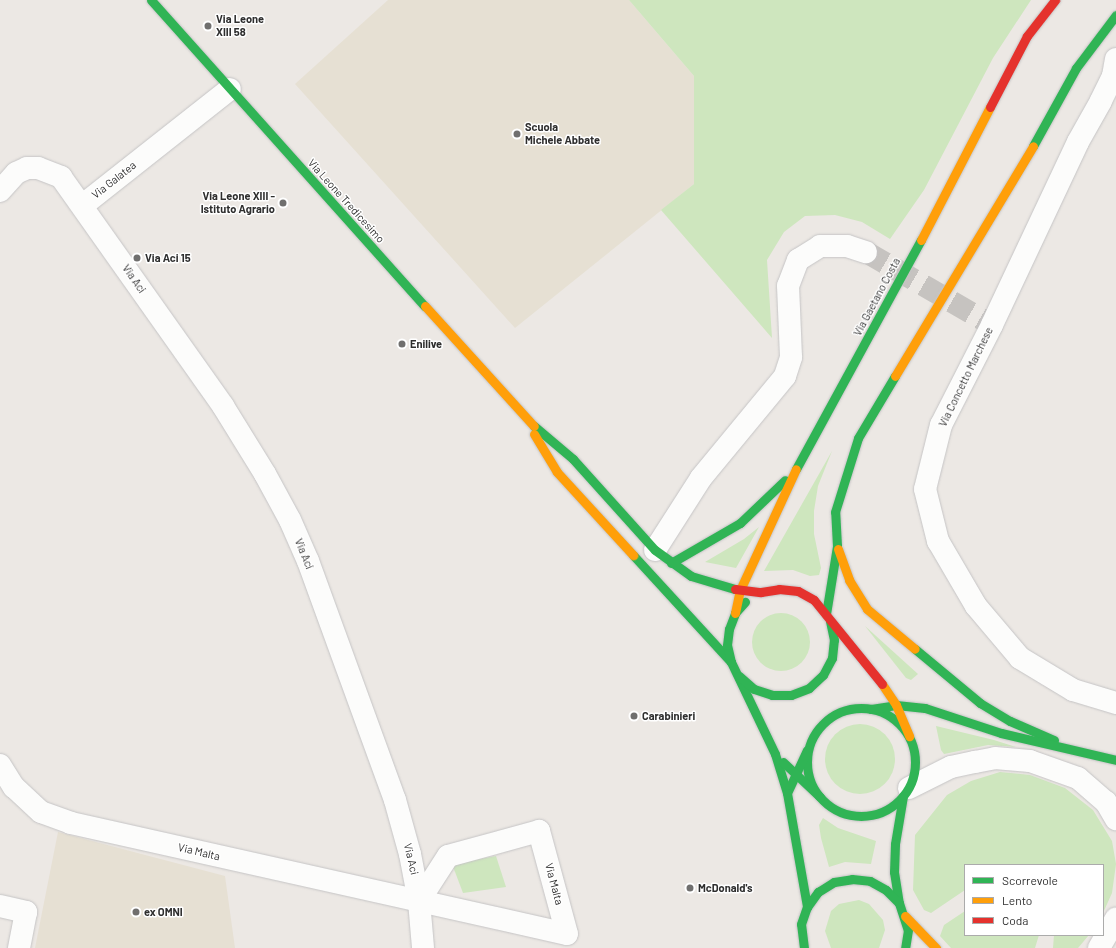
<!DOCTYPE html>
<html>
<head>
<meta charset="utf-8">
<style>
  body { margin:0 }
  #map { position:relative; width:1116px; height:948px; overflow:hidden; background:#ece8e4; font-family:Barlow,sans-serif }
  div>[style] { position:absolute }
  .education>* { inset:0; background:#e6e0d3 }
  .green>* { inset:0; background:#cee6be }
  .round { border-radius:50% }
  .street-tunnel>* { height:22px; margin-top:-11px; transform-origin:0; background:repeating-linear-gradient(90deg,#c6c3c0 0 22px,transparent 0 33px) }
  .roads { filter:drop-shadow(0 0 1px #c5c4c5) drop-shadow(0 0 1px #c5c4c5) }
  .street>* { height:22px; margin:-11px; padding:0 11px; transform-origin:11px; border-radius:11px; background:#fcfcfb }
  .fast>* { height:9px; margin:-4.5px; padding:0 4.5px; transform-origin:4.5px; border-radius:4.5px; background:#30b455 }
  .fast>.ring { margin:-4.5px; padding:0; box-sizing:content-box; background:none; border:9px solid #30b455; border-radius:50% }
  .slow>* { height:9px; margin:-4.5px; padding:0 4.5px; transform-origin:4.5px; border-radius:4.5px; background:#ff9f0a }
  .jam>* { height:9px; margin:-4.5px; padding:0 4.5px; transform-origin:4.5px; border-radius:4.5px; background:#e5322d }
  .dots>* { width:11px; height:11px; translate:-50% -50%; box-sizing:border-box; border:2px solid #fff; border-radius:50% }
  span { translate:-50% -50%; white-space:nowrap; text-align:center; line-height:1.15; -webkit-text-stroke:3px #fff; paint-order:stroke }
  .poi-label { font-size:11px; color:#2e2e2e; font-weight:700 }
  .left { translate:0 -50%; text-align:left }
  .right { translate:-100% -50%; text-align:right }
  .street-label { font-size:11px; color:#2e2e2e }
  .legend { position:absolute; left:964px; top:864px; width:140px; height:72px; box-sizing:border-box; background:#fff; border:1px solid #ababab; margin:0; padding:5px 7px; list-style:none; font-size:12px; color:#2e2e2e }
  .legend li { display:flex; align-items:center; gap:8px; height:20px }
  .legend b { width:20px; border:1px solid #ababab }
</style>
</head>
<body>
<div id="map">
  <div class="education">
    <div style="clip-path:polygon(388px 0,629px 0,694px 76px,694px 184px,515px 328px,295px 84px)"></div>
    <div style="clip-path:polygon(58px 832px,225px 876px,235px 948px,35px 948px)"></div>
  </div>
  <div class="green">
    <div style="clip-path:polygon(629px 0,1031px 0,993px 58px,924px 190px,890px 239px,862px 222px,835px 215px,805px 216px,784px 232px,767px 260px,772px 338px,661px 210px,694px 184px,694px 76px)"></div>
    <div style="clip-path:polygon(832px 451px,818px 486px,814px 511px,814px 534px,821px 568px,819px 575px,810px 576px,793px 570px,764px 571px)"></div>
    <div style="clip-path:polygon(759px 527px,736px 568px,705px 562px,744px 539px)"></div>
    <div class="round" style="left:752px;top:613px;width:58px;height:58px"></div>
    <div style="clip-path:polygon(865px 626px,918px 674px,911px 680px,906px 678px)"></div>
    <div class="round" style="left:825px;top:724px;width:70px;height:70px"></div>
    <div style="clip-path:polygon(936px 726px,994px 740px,1016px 747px,988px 745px,944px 754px,941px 750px)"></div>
    <div style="clip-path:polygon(1000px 772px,1030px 775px,1065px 788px,1093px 810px,1112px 841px,1116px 864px,1112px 893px,1103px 913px,1103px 865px,965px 865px,965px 890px,931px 913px,924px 910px,913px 890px,915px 835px,947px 795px,971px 781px)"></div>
    <div style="clip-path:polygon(823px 818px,838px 828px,876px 841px,871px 864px,845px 862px,829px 867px,821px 838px,819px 825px)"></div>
    <div style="clip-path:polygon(496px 856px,506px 887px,463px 893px,452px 864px)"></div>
    <div style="clip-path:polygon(859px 900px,869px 904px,883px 920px,885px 930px,879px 948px,831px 948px,825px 931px,831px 911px,839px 904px)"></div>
    <div style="clip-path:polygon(965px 911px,965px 935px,1039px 935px,1035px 948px,951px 948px,940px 936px,944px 925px)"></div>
    <div style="clip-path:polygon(1054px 935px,1089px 935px,1078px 948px,1053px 948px)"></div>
  </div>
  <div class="street-tunnel">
    <div style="left:866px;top:252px;width:146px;rotate:30.1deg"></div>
  </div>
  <div class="roads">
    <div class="street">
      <div style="left:1116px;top:59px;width:17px;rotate:100deg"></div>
      <div style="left:1113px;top:76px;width:28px;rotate:116deg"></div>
      <div style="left:1101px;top:101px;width:47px;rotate:119.3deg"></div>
      <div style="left:1078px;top:142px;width:202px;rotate:115.2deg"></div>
      <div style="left:992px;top:325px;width:112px;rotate:117deg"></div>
      <div style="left:941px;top:425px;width:66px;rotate:104deg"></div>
      <div style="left:925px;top:489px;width:54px;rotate:76deg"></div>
      <div style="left:938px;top:541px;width:75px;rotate:59.7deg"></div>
      <div style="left:976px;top:606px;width:68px;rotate:49.8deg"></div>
      <div style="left:1020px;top:658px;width:62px;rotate:31.1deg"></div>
      <div style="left:1073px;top:690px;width:45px;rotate:16.8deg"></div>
      <div style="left:0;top:191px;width:24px;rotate:-48deg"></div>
      <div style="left:16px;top:173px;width:12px;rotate:-24deg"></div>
      <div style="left:27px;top:168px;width:11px"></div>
      <div style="left:38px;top:168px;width:25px;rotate:21deg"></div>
      <div style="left:61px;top:177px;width:281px;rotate:54.7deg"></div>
      <div style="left:223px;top:406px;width:80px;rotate:58.3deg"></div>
      <div style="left:265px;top:474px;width:52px;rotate:61.5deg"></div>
      <div style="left:290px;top:520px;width:45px;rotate:66.3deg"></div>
      <div style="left:308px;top:561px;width:254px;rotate:70deg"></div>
      <div style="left:395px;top:800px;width:56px;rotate:74.5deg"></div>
      <div style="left:410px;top:854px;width:48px;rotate:79.2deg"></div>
      <div style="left:419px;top:901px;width:47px;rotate:85.1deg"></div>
      <div style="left:83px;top:205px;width:187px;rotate:-38.3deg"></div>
      <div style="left:655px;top:550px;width:85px;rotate:-57.4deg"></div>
      <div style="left:701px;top:478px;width:132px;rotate:-50.5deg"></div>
      <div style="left:785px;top:376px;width:20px;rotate:-72deg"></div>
      <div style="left:791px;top:357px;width:71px;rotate:-92.4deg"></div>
      <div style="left:788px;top:286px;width:28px;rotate:-69deg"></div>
      <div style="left:798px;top:260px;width:26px;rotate:-32deg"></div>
      <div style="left:820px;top:246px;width:27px"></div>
      <div style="left:847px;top:246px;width:20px;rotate:18deg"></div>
      <div style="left:0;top:765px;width:26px;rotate:58deg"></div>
      <div style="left:14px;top:787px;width:37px;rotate:43deg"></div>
      <div style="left:41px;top:812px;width:32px;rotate:20deg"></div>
      <div style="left:71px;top:823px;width:508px;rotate:12.61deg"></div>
      <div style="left:567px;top:934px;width:107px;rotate:-105.2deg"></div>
      <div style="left:539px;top:831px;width:94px;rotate:164.6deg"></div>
      <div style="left:448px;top:856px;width:54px;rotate:122.8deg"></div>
      <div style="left:909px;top:788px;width:47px;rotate:-26.6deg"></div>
      <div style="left:951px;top:767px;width:25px;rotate:-12deg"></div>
      <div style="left:975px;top:762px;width:20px;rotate:-11deg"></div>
      <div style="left:995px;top:758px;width:35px;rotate:5deg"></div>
      <div style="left:1030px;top:761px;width:51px;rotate:19.5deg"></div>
      <div style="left:1078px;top:778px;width:37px;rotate:41deg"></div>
      <div style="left:1106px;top:802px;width:20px;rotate:60deg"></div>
      <div style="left:0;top:906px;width:27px;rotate:13deg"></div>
      <div style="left:26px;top:912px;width:37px;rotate:101deg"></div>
      <div style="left:1099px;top:948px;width:34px;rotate:-60deg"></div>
    </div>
    <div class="fast">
      <div style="left:151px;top:0;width:411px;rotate:48.2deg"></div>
      <div style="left:1033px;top:146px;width:89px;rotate:-61.1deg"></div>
      <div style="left:1076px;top:68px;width:66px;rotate:-53deg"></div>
      <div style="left:534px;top:426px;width:51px;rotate:40.2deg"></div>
      <div style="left:573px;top:459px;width:122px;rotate:48deg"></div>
      <div style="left:655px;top:550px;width:44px;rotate:35.8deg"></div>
      <div style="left:691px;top:576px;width:46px;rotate:16.5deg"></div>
      <div style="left:796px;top:469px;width:261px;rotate:-61.4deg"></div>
      <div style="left:633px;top:555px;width:145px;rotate:47.5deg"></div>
      <div style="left:731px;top:662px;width:102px;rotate:64.4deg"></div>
      <div style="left:775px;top:754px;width:41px;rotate:72.9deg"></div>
      <div style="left:671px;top:563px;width:80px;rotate:-30.1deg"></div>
      <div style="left:740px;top:523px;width:62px;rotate:-43.7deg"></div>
      <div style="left:826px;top:614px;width:69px;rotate:-80.8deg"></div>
      <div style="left:837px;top:546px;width:34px;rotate:-93deg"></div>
      <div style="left:835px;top:512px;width:77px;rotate:-72.7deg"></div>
      <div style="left:858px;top:438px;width:72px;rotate:-59.2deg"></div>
      <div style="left:915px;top:649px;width:85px;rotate:39.7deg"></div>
      <div style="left:980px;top:703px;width:35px;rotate:31deg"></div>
      <div style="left:1010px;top:721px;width:48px;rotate:23.4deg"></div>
      <div style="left:731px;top:662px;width:17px;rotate:-103deg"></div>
      <div style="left:727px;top:645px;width:16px;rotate:-83deg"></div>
      <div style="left:729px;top:629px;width:17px;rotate:-69deg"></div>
      <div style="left:735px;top:613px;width:15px;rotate:-48deg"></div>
      <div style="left:739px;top:676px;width:20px;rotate:41deg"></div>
      <div style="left:754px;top:689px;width:19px;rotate:18deg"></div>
      <div style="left:772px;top:695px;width:19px"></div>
      <div style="left:791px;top:695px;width:19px;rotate:-21deg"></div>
      <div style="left:809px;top:688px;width:19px;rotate:-43deg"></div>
      <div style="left:823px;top:675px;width:19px;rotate:-62deg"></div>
      <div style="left:832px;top:658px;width:18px;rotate:-84deg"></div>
      <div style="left:834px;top:640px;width:19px;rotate:-102deg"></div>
      <div class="ring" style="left:807px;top:708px;width:99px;height:99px"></div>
      <div style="left:871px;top:709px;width:25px;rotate:-9deg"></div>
      <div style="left:896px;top:705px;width:29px;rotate:6deg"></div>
      <div style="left:925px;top:708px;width:80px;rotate:18.2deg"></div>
      <div style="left:1001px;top:733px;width:118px;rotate:13.2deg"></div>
      <div style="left:807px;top:750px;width:47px;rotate:114.9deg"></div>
      <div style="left:787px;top:793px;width:116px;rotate:80deg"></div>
      <div style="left:783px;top:762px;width:51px;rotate:43.4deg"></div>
      <div style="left:903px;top:796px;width:49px;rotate:99.5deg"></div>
      <div style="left:895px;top:844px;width:28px;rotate:92deg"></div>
      <div style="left:894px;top:872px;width:31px;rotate:81deg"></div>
      <div style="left:899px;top:903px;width:28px;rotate:72deg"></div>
      <div style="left:908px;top:930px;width:18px;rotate:99deg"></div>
      <div style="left:804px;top:948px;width:24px;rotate:-97deg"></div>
      <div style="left:801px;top:924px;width:18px;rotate:-71deg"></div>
      <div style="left:807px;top:907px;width:19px;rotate:-54deg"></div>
      <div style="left:818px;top:892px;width:19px;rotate:-32deg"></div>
      <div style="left:834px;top:882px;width:18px;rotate:-9deg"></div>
      <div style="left:852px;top:879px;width:18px;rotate:6deg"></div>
      <div style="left:870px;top:881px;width:18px;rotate:29deg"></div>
      <div style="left:886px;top:890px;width:18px;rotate:45deg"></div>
    </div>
    <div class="slow">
      <div style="left:921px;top:240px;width:150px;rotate:-62.6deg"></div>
      <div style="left:425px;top:306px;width:162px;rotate:47.8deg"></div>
      <div style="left:895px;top:376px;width:268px;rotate:-59deg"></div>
      <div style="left:534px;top:434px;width:44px;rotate:58.8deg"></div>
      <div style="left:557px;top:472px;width:113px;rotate:47.5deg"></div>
      <div style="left:838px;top:549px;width:33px;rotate:70deg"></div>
      <div style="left:849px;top:580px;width:34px;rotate:58deg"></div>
      <div style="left:867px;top:609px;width:62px;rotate:39.8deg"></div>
      <div style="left:735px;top:613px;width:24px;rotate:-78deg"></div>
      <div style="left:740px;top:590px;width:133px;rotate:-65.2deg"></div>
      <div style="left:882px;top:684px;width:25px;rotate:56deg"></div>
      <div style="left:896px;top:705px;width:34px;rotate:67deg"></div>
      <div style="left:905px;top:916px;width:45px;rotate:45.9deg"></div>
    </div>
    <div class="jam">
      <div style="left:990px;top:107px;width:80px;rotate:-62.5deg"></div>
      <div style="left:1027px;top:36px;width:46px;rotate:-52.1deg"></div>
      <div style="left:735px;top:589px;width:26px;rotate:7deg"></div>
      <div style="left:761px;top:592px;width:18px;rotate:-9deg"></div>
      <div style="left:779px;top:589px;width:19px;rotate:6deg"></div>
      <div style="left:798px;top:591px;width:18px;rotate:29deg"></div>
      <div style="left:814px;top:600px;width:108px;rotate:51deg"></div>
    </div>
  </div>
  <div class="dots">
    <div style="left:208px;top:26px;background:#706f6e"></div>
    <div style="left:517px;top:134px;background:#706f6e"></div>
    <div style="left:283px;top:203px;background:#706f6e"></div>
    <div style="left:137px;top:258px;background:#706f6e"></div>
    <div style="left:402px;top:344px;background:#706f6e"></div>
    <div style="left:634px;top:716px;background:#706f6e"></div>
    <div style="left:690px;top:888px;background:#706f6e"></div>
    <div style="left:136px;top:912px;background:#706f6e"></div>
  </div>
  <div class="poi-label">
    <span class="left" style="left:216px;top:26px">Via Leone<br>XIII 58</span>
    <span class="left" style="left:525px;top:134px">Scuola<br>Michele Abbate</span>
    <span class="right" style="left:275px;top:203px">Via Leone XIII -<br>Istituto Agrario</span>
    <span class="left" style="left:145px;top:258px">Via Aci 15</span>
    <span class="left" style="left:410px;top:344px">Enilive</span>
    <span class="left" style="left:642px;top:716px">Carabinieri</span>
    <span class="left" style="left:698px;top:888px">McDonald's</span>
    <span class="left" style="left:144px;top:912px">ex OMNI</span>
  </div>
  <div class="street-label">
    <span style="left:114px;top:180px;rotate:-38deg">Via Galatea</span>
    <span style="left:346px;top:201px;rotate:48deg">Via Leone Tredicesimo</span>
    <span style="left:134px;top:279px;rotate:55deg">Via Aci</span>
    <span style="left:877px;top:297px;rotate:-62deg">Via Gaetano Costa</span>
    <span style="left:966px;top:377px;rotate:-64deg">Via Concetto Marchese</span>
    <span style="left:304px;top:554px;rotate:68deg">Via Aci</span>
    <span style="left:199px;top:852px;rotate:13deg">Via Malta</span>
    <span style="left:411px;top:859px;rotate:77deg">Via Aci</span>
    <span style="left:554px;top:884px;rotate:75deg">Via Malta</span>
  </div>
  <ul class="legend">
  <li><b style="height:5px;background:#30b455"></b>Scorrevole</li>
  <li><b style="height:5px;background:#ff9f0a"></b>Lento</li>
  <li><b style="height:5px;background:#e5322d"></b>Coda</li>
  </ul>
</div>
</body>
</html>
